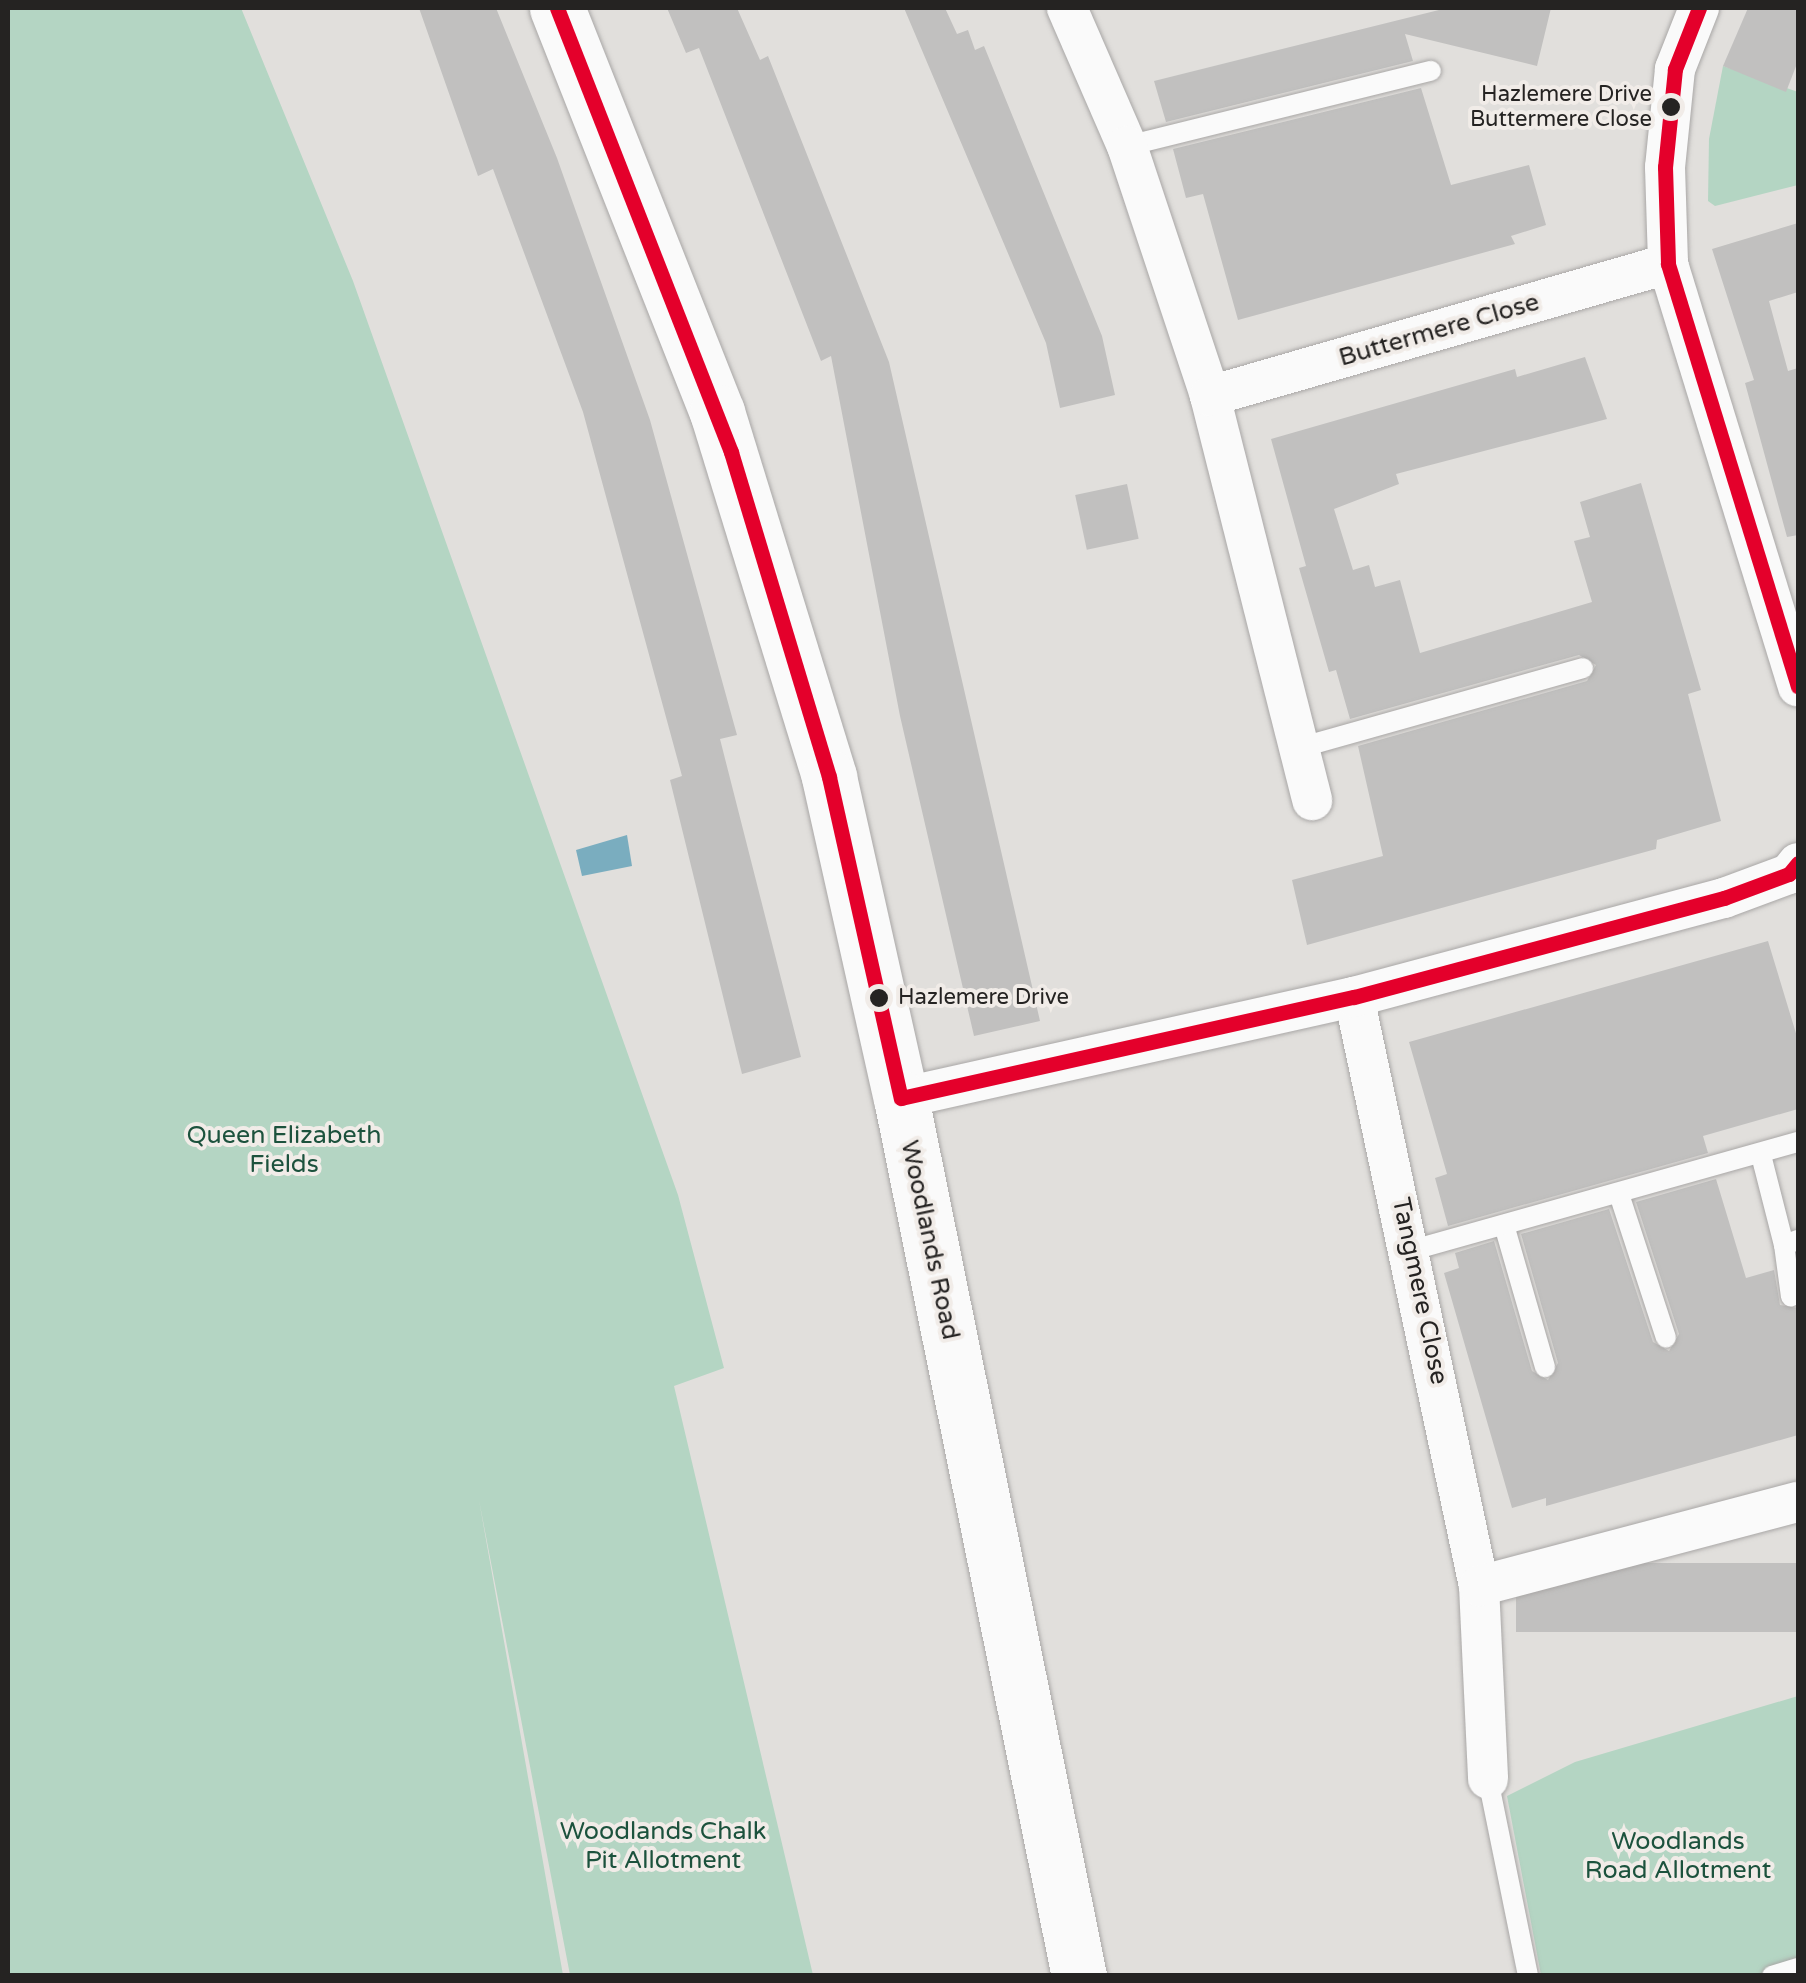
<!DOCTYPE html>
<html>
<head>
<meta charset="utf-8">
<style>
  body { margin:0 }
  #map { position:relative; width:1806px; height:1983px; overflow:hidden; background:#e1dfdc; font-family:"Varela Round",sans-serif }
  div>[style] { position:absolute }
  .green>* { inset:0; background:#b4d5c3 }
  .water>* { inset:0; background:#7aadbf }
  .building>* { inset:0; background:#c1c0bf; transform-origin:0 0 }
  .roads { filter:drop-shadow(0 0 2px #a9a7a6) drop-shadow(0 0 2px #a9a7a6) }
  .lane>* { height:20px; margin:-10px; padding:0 10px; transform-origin:10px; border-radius:10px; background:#fafafa }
  .street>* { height:40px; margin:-20px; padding:0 20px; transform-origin:20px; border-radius:20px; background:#fafafa }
  .secondary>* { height:55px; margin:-27.5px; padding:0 27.5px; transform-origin:27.5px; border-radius:27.5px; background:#fafafa }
  .bus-1>* { height:15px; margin:-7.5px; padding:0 7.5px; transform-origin:7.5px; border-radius:7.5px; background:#e4002b }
  .dots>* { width:28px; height:28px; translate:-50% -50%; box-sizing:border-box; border:5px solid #f1ece8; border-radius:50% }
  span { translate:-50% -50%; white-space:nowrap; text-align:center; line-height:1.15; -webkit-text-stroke:8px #f1ece8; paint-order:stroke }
  .bus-label { font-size:22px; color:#252322 }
  .right { translate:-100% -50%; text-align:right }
  .left { translate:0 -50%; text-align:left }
  .street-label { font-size:25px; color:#252322 }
  .park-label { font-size:25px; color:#1c523d }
  .frame { position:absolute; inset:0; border:10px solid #252322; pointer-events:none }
</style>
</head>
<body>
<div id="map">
  <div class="green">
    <div style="clip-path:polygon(8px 8px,241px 8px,353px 281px,678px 1195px,724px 1368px,674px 1386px,813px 1975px,570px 1975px,479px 1500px,563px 1975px,8px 1975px)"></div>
    <div style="clip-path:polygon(1723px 66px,1798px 92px,1798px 185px,1715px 206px,1708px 201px,1709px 139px)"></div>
    <div style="clip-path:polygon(1798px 1696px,1798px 1975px,1541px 1975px,1507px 1796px,1575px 1762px)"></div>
  </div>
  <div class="water">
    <div style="clip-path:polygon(627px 835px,632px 866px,582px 876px,576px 850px)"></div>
  </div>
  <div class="building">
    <div style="clip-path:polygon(419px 8px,496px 8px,557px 158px,650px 420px,737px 735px,720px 739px,801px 1057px,742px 1074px,670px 780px,682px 776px,583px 412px,493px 169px,478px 176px)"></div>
    <div style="clip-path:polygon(667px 8px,737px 8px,760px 60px,768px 56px,889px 362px,1040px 1021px,974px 1036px,900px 716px,831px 356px,821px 361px,699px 48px,686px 53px)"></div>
    <div style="clip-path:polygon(904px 8px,945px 8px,957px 34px,968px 30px,975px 50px,984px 46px,1102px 336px,1115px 395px,1060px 408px,1046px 343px)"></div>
    <div style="clip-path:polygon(1447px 8px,1551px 8px,1537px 66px,1405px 34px,1413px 61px,1166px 122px,1154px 81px)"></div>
    <div style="clip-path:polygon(1748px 8px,1798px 8px,1798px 61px,1786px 92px,1723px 66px)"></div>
    <div style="clip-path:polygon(1421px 88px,1451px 185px,1529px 165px,1546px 225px,1511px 236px,1515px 244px,1238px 320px,1203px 194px,1186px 198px,1173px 149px)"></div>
    <div style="clip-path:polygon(1798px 223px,1798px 292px,1769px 301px,1788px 371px,1798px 368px,1798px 535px,1787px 537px,1745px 383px,1754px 380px,1712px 249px)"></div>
    <div style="clip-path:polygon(1585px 357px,1607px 419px,1396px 474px,1399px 484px,1334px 509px,1353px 570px,1369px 565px,1375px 587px,1400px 580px,1420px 653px,1592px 602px,1574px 541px,1590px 537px,1580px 502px,1641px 483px,1701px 690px,1688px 694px,1721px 821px,1657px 840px,1656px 849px,1307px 945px,1292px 880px,1383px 856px,1358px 746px,1587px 681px,1596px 665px,1579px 655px,1350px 719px,1336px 670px,1329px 672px,1299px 568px,1306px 566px,1271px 439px,1515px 369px,1517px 377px)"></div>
    <div style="left:1127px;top:484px;width:56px;height:53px;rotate:78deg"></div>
    <div style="clip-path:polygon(1768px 941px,1798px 1040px,1798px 1109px,1703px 1136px,1708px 1153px,1448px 1226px,1435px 1178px,1447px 1174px,1409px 1042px)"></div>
    <div style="clip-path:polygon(1716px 1179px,1746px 1278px,1774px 1270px,1780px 1305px,1798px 1308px,1798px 1435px,1546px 1506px,1546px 1498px,1512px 1508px,1444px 1273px,1459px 1268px,1455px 1253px,1494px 1241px,1532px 1371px,1548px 1380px,1558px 1363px,1521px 1234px,1609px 1209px,1653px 1342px,1669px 1351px,1679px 1334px,1636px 1202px)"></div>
    <div style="left:1798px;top:1563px;width:69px;height:282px;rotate:90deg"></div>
  </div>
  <div class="roads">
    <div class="lane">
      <div style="left:1127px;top:146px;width:313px;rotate:-13.9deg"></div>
      <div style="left:1299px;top:748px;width:295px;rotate:-15.7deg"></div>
      <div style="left:1761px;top:1155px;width:93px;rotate:75.7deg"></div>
      <div style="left:1784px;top:1245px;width:15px;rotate:-20deg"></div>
      <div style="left:1619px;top:1194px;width:151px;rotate:71.9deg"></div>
      <div style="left:1504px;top:1225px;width:148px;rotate:73.9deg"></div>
      <div style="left:1784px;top:1245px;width:52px;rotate:82.3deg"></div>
      <div style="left:1413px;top:1250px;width:400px;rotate:-15.7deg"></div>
      <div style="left:1488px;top:1779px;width:201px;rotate:78.5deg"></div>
      <div style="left:1772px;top:1976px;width:27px;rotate:-17deg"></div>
    </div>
    <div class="street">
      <div style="left:1067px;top:8px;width:150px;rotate:66.5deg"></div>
      <div style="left:1127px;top:146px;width:263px;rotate:71.6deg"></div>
      <div style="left:1210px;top:396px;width:417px;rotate:75.8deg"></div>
      <div style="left:1699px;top:8px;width:66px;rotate:111.5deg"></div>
      <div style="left:1675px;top:69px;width:99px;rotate:95.8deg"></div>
      <div style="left:1665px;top:167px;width:97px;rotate:88.2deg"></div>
      <div style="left:1668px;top:264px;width:442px;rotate:72.9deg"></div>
      <div style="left:1210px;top:396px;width:477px;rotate:-16.1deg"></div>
      <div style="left:1354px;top:997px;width:602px;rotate:78.02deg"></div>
      <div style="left:1479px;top:1586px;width:193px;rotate:87.3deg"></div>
      <div style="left:901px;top:1098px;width:464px;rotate:-12.6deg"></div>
      <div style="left:1354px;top:997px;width:383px;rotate:-15deg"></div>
      <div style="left:1724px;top:898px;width:69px;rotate:-20.3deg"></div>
      <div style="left:1789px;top:874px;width:14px;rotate:-51deg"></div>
      <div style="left:1479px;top:1586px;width:330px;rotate:-14.8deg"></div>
    </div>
    <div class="secondary">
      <div style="left:557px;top:8px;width:435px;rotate:68.4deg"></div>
      <div style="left:717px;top:412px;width:382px;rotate:72.9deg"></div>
      <div style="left:829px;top:777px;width:329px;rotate:77.4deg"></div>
      <div style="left:901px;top:1098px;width:896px;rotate:78.54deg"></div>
    </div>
  </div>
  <div class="bus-1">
    <div style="left:557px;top:8px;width:477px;rotate:68.6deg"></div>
    <div style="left:731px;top:452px;width:339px;rotate:73.2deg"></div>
    <div style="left:829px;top:777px;width:329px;rotate:77.4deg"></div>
    <div style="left:901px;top:1098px;width:464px;rotate:-12.6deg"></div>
    <div style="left:1354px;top:997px;width:383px;rotate:-15deg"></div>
    <div style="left:1724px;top:898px;width:69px;rotate:-20.3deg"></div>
    <div style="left:1789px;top:874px;width:14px;rotate:-51deg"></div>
    <div style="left:1699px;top:8px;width:66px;rotate:111.5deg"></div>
    <div style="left:1675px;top:69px;width:99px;rotate:95.8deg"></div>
    <div style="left:1665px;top:167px;width:97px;rotate:88.2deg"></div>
    <div style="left:1668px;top:264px;width:442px;rotate:72.9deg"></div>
  </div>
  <div class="dots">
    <div style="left:1671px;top:107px;background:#252322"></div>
    <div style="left:879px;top:998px;background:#252322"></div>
  </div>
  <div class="bus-label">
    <span class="right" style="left:1652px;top:107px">Hazlemere Drive<br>Buttermere Close</span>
    <span class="left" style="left:898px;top:998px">Hazlemere Drive</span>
  </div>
  <div class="street-label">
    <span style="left:1439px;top:330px;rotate:-16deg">Buttermere Close</span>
    <span style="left:930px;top:1240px;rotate:78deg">Woodlands Road</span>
    <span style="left:1420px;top:1291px;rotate:78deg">Tangmere Close</span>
  </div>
  <div class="park-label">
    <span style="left:284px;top:1150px">Queen Elizabeth<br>Fields</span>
    <span style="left:663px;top:1846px">Woodlands Chalk<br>Pit Allotment</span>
    <span style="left:1678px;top:1856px">Woodlands<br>Road Allotment</span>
  </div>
  <div class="frame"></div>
</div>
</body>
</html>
